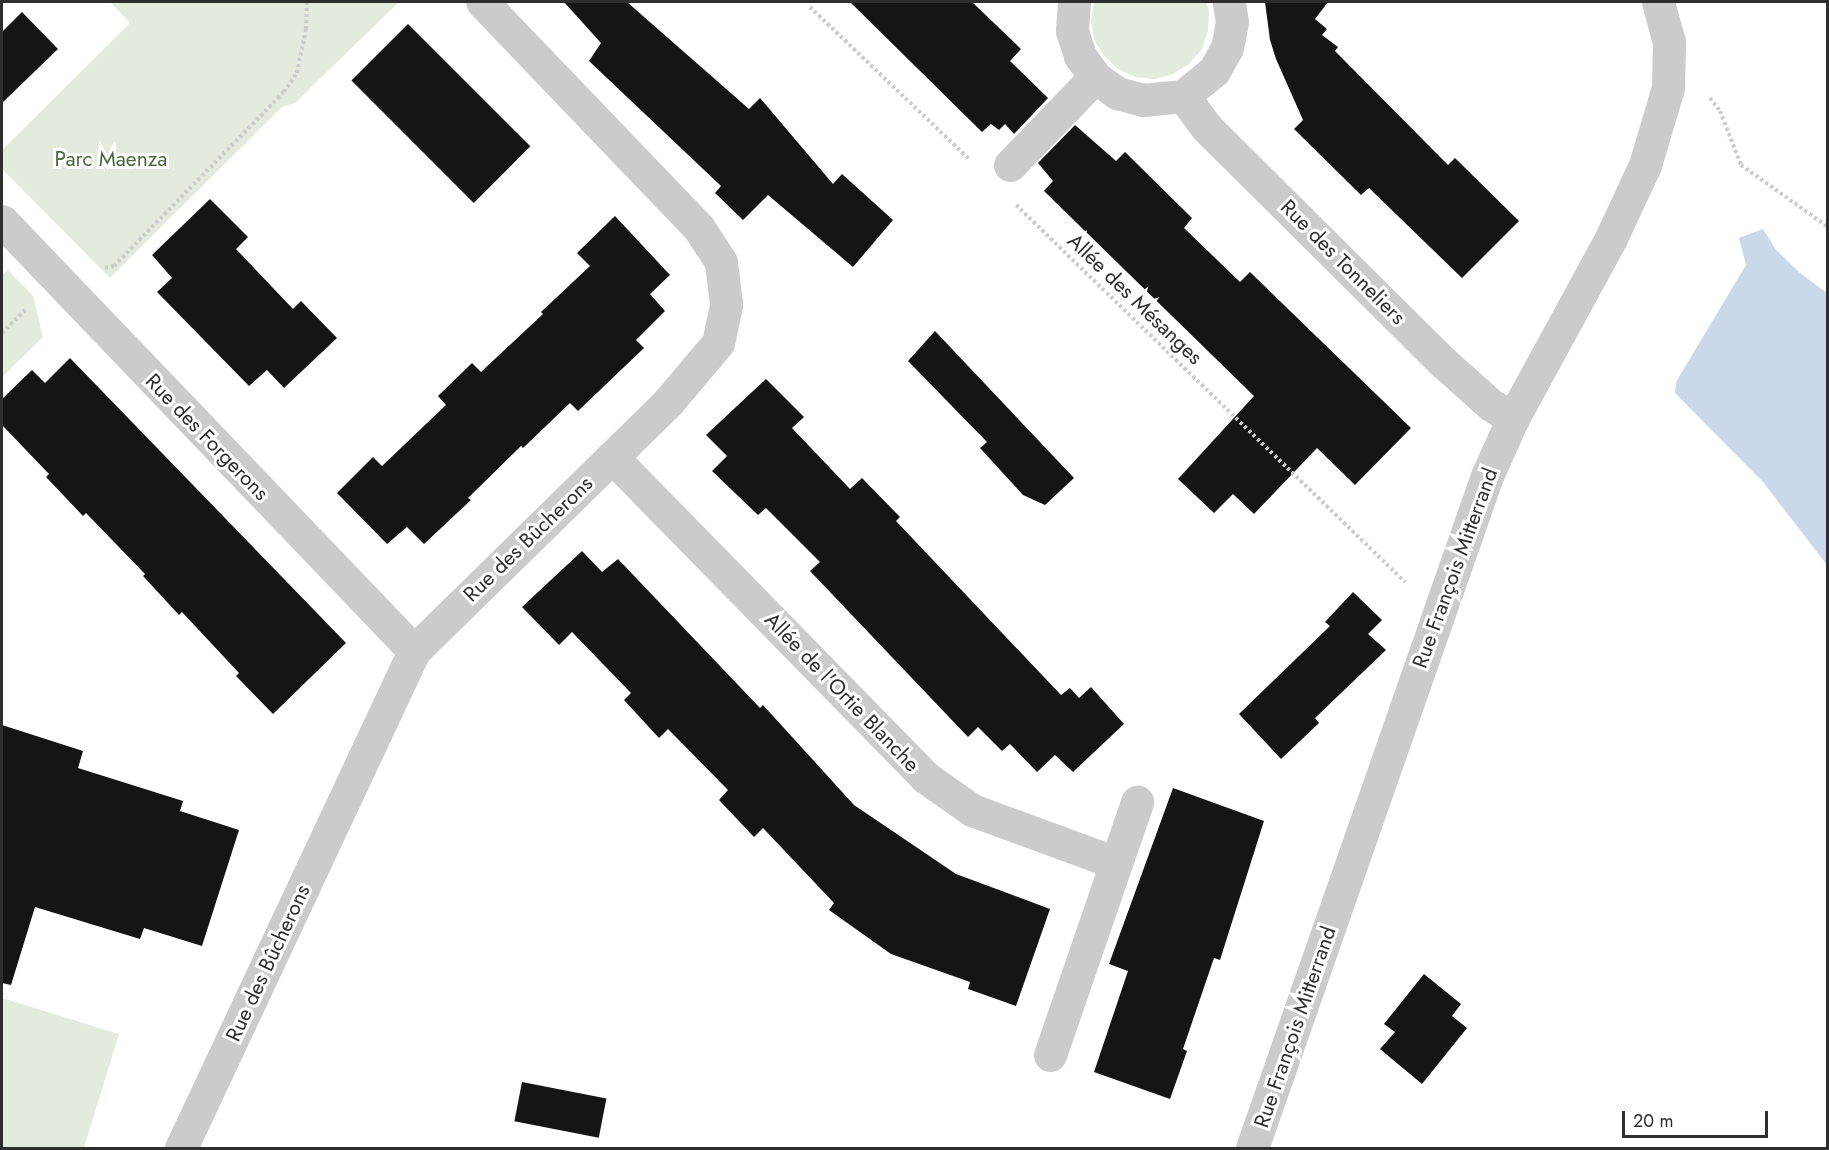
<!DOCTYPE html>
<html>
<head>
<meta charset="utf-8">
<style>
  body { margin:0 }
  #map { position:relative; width:1829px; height:1150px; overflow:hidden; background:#fff; font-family:Jost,sans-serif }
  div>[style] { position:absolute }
  .green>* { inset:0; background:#e2ebdc }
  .water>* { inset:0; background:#c9d9ea }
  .building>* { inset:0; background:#151515; transform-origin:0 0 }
  .path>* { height:4px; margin-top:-2px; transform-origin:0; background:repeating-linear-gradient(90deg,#cbcbcb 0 3px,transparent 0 6px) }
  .minor>* { height:33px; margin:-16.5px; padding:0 16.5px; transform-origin:16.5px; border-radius:16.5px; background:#cbcbcb }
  span { translate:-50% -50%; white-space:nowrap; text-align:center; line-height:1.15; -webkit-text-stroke:6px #fff; paint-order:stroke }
  .park-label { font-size:21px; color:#4b693d }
  .street-label { font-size:21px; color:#2e2e2e }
  .frame { position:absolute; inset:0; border:3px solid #2e2e2e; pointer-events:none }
  .scale { position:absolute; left:1622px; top:1111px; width:146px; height:27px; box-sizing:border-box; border:3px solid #2e2e2e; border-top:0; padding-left:8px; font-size:18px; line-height:21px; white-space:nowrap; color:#2e2e2e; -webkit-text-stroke:4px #fff; paint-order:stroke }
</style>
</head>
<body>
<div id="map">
  <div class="green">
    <div style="clip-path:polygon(110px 2px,399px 2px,295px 103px,282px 107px,110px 278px,2px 169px,2px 150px,130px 23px)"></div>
    <div style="clip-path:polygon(1094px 2px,1206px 2px,1209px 11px,1208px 31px,1202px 49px,1189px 64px,1173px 74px,1155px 79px,1135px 77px,1118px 69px,1104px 56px,1094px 39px,1091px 20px)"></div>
    <div style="clip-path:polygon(8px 270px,33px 296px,43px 337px,2px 377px,2px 276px)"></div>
    <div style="clip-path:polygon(2px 998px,119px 1034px,84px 1148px,2px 1148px)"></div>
  </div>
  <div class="water">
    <div style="clip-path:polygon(1763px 229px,1776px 250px,1800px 273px,1827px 293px,1827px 565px,1763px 482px,1675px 393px,1676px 382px,1746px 265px,1739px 238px)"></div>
  </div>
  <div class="building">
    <div style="clip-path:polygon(564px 2px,627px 2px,749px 109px,760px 98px,833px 184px,842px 174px,893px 220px,853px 267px,768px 195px,743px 220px,715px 193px,721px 186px,589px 61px,601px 43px)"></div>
    <div style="clip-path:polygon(850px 2px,972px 2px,1021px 49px,1010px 61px,1048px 98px,1014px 134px,1005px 124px,999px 130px,991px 124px,982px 132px)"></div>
    <div style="clip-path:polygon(1265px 2px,1328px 2px,1315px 19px,1327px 29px,1322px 35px,1338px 47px,1335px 51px,1448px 165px,1455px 158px,1519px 221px,1462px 278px,1369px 188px,1361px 195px,1294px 129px,1303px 120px,1276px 59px,1270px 40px)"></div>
    <div style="clip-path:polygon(22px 12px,58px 49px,2px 103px,2px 32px)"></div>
    <div style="left:408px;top:24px;width:173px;height:80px;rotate:45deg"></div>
    <div style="clip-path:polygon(1075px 125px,1116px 161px,1125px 152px,1192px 218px,1184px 228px,1240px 282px,1250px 272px,1411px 428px,1355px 485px,1317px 448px,1254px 514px,1233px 494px,1214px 513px,1178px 479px,1254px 396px,1044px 191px,1053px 181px,1038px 163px)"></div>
    <div style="clip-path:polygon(210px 199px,248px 237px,236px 249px,293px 309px,301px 301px,337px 338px,284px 388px,267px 370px,249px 386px,157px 292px,172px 278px,152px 255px)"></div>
    <div style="clip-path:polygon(615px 216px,670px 275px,650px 294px,665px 311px,636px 340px,644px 348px,578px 411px,570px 403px,523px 448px,521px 446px,468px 498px,471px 500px,424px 544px,407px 527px,387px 544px,337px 493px,373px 457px,382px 466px,446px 405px,438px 396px,472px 363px,481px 372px,543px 314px,541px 312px,590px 266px,577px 253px)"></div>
    <div style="clip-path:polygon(935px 331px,1074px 478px,1045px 505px,1023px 495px,980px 448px,987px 442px,908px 361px)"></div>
    <div style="clip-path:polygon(70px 358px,346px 643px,273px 714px,236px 676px,239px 673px,182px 612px,179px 615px,143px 576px,145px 574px,86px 513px,83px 516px,46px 477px,49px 474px,2px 425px,2px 399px,32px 370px,45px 383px)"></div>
    <div style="clip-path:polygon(766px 379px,804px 417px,792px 428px,850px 489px,862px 478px,900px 517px,896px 521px,1061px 695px,1070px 688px,1079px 698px,1091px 687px,1124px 724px,1073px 772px,1055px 755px,1037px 772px,1010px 744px,1002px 751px,978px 727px,968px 737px,810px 571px,820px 562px,766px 508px,758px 515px,712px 471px,727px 456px,706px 435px)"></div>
    <div style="clip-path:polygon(582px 551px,602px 572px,618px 559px,760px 708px,763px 705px,854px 805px,956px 874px,1050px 909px,1016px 1006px,968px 989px,970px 982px,891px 954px,829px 910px,834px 903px,763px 828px,754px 837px,719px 800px,728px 790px,668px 729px,659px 738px,624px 700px,631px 693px,572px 632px,559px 645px,522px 607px)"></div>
    <div style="clip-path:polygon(1353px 592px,1382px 620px,1368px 634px,1386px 650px,1315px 718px,1319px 723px,1281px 759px,1239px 714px,1330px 626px,1325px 622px)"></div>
    <div style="clip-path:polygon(2px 725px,83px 751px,78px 768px,183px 801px,180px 811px,239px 830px,202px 946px,144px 928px,140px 939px,35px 907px,11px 985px,2px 983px)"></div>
    <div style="clip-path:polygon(1173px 788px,1264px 821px,1220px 960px,1214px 958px,1183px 1049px,1187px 1051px,1170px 1099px,1094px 1072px,1128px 971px,1109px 964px)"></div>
    <div style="clip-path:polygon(1424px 974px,1461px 1004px,1452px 1016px,1467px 1028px,1422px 1084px,1380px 1049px,1395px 1032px,1384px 1024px)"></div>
    <div style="left:522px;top:1082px;width:86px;height:40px;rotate:11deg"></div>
  </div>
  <div class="path">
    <div style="left:810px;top:7px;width:221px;rotate:43.7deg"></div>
    <div style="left:1710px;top:98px;width:16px;rotate:52deg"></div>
    <div style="left:1720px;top:111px;width:58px;rotate:68.7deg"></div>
    <div style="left:1741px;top:165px;width:107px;rotate:35.5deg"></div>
    <div style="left:1016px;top:205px;width:542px;rotate:44.1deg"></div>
    <div style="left:105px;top:268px;width:9px;rotate:-13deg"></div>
    <div style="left:114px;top:266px;width:243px;rotate:-45.7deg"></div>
    <div style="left:284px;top:92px;width:23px;rotate:-56deg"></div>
    <div style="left:297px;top:73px;width:45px;rotate:-78.4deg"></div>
    <div style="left:306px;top:29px;width:27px;rotate:-88deg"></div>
    <div style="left:2px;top:333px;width:35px;rotate:-45deg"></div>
  </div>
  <div class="minor">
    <div style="left:1074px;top:2px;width:29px;rotate:94deg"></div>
    <div style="left:1072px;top:31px;width:26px;rotate:72deg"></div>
    <div style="left:1080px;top:56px;width:26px;rotate:54deg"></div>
    <div style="left:1095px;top:77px;width:27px;rotate:36deg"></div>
    <div style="left:1117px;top:93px;width:27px;rotate:15deg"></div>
    <div style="left:1143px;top:100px;width:40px;rotate:-5.7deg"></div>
    <div style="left:1183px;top:96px;width:40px;rotate:-39deg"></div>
    <div style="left:1214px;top:71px;width:26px;rotate:-61deg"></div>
    <div style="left:1227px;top:48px;width:26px;rotate:-79deg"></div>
    <div style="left:1232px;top:22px;width:20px;rotate:-99deg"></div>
    <div style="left:1183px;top:96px;width:39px;rotate:53deg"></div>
    <div style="left:1206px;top:127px;width:335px;rotate:44.8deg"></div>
    <div style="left:1444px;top:363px;width:63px;rotate:41.8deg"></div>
    <div style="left:1491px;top:405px;width:26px;rotate:31deg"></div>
    <div style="left:1010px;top:165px;width:122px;rotate:-46deg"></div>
    <div style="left:2px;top:221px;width:596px;rotate:46.22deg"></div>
    <div style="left:612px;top:457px;width:448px;rotate:45.6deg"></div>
    <div style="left:925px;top:777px;width:57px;rotate:35.1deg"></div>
    <div style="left:972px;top:810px;width:153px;rotate:20.2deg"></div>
    <div style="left:1050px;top:1055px;width:268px;rotate:-71deg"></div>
    <div style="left:181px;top:1148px;width:549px;rotate:-64.88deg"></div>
    <div style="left:414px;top:651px;width:357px;rotate:-44.4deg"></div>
    <div style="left:669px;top:401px;width:76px;rotate:-49.8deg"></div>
    <div style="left:718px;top:343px;width:40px;rotate:-78deg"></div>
    <div style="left:726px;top:304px;width:42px;rotate:-96.8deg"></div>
    <div style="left:721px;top:262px;width:40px;rotate:-122.9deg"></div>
    <div style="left:699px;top:228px;width:313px;rotate:-133.8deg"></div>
    <div style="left:1252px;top:1148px;width:712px;rotate:-70.73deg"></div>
    <div style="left:1487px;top:476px;width:64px;rotate:-65.9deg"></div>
    <div style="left:1513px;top:418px;width:205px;rotate:-61.4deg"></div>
    <div style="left:1611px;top:238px;width:81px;rotate:-65deg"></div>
    <div style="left:1645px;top:165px;width:80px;rotate:-73.4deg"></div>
    <div style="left:1668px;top:88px;width:46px;rotate:-88.8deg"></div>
    <div style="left:1669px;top:42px;width:41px;rotate:-105.4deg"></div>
  </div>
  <div class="park-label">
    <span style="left:111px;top:159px">Parc Maenza</span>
  </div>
  <div class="street-label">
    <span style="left:1343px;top:262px;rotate:45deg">Rue des Tonneliers</span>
    <span style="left:1135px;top:299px;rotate:44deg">Allée des Mésanges</span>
    <span style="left:207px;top:437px;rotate:46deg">Rue des Forgerons</span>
    <span style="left:528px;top:539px;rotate:-44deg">Rue des Bûcherons</span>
    <span style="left:1455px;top:568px;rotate:-70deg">Rue François Mitterrand</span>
    <span style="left:842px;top:692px;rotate:46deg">Allée de l'Ortie Blanche</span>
    <span style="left:268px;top:963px;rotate:-65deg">Rue des Bûcherons</span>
    <span style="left:1295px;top:1027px;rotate:-71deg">Rue François Mitterrand</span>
  </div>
  <div class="frame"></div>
  <div class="scale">20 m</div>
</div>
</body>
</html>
